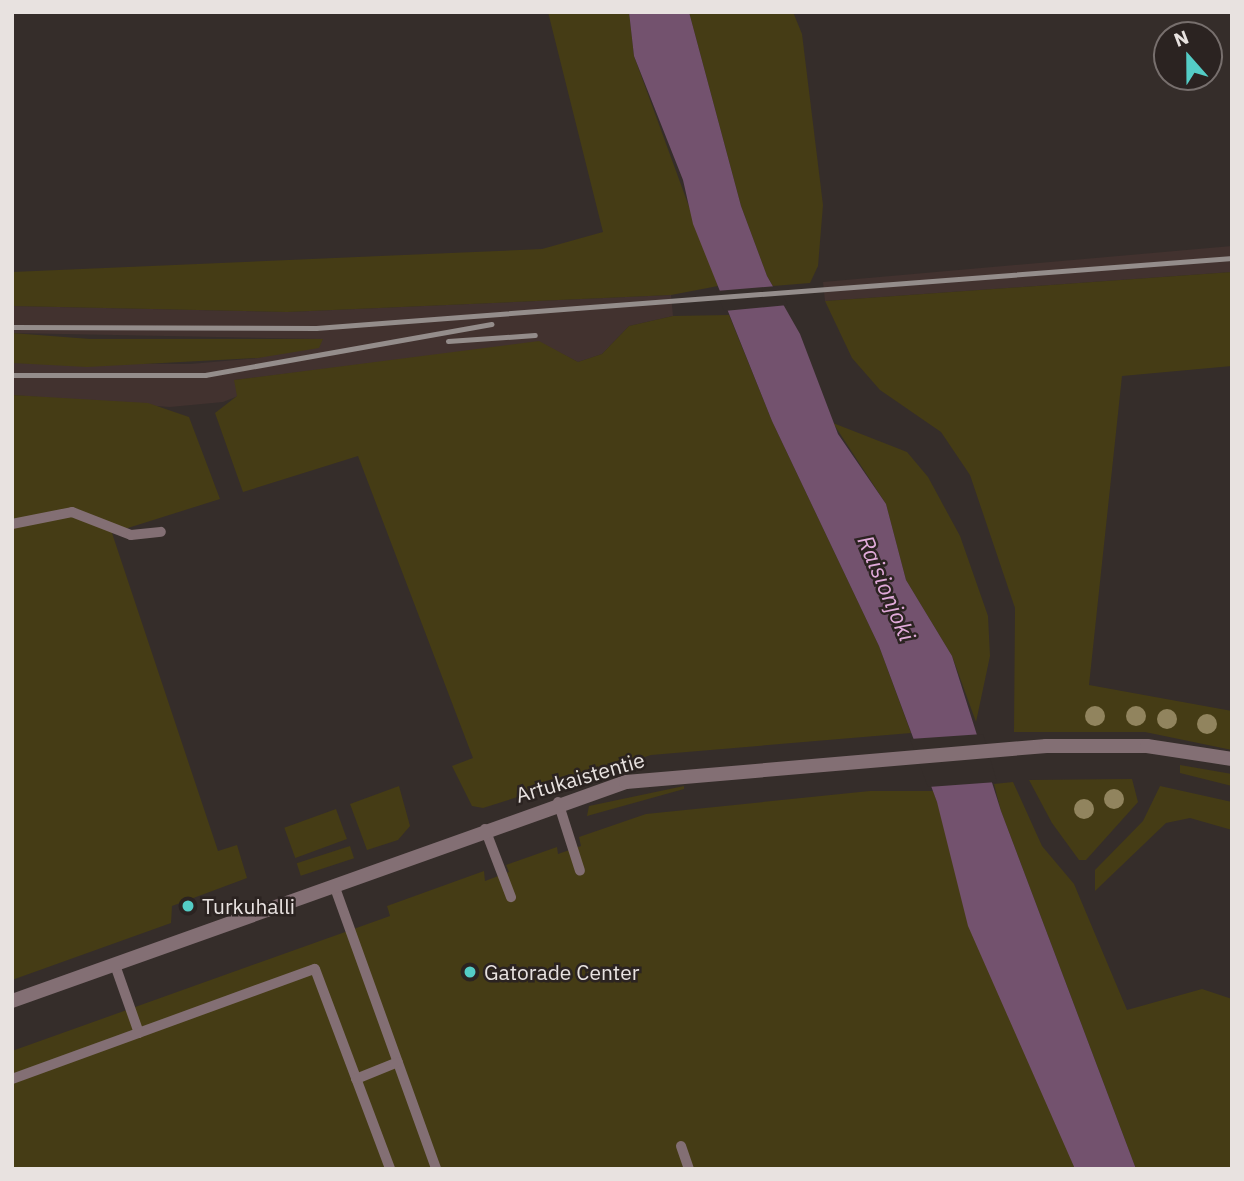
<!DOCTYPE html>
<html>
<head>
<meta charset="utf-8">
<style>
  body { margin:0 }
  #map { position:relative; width:1244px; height:1181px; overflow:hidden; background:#352d2a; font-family:"IBM Plex Sans",sans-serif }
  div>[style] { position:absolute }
  .built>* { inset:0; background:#42322f }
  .green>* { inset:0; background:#453c15; transform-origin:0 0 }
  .water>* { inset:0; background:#73526e }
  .pier>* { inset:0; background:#352d2a }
  .service>* { height:10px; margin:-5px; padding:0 5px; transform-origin:5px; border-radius:5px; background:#836f74 }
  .tertiary>* { height:14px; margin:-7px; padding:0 7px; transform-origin:7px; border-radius:7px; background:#836f74 }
  .rail>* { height:5px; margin:-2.5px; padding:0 2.5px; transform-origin:2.5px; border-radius:2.5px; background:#948d8b }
  .trees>* { width:20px; height:20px; margin:-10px; border-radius:50%; background:#91845e }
  .dots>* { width:19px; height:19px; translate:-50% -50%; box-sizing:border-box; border:4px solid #2b2321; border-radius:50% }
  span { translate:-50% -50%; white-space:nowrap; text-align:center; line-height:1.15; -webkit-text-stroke:5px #2b2321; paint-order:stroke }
  .street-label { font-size:21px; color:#e8e2e0 }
  .poi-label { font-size:21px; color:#e8e2e0 }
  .left { translate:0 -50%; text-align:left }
  .water-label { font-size:23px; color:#e1aada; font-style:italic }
  .frame { position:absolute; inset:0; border:14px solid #e8e2e0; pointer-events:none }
  .north { position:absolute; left:1153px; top:21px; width:70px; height:70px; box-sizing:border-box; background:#2b2321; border:2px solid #776f6d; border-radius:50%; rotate:339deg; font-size:19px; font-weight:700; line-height:28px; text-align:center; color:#e8e2e0 }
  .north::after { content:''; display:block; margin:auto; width:24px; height:32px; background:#54cdc6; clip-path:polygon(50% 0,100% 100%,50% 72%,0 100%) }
</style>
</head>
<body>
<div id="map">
  <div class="built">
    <div style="clip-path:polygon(1232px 246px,1232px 272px,825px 301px,823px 282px)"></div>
    <div style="clip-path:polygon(671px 295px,673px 316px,629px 326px,602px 354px,578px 362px,539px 342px,235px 380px,238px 396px,223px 402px,170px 407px,12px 395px,12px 363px,190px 364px,258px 358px,323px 339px,12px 333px,12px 306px,287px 312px)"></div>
  </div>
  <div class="green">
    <div style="clip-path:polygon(548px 12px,629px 12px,634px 56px,718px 286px,671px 295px,287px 312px,12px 306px,12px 272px,542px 249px,603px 232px)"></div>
    <div style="clip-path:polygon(689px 12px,793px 12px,802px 34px,823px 205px,818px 266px,810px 283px,773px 286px,767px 276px,741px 206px)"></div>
    <div style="clip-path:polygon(1232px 272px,1232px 366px,1122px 376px,1089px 685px,1232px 711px,1232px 750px,1145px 732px,1014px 732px,1015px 608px,970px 475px,941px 432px,880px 390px,852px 358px,825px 301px)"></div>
    <div style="clip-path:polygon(729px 315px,772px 421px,879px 646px,911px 733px,651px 755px,483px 808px,472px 806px,452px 766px,473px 758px,358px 456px,243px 492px,215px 413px,237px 396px,234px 380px,539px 341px,578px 362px,602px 354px,629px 326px,673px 316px)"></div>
    <div style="clip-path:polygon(12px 333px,90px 339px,323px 339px,319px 348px,258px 358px,87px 367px,12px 363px)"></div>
    <div style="clip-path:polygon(12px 395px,148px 403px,189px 417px,220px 499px,112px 533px,218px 851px,237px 845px,247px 878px,172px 906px,171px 923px,12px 980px)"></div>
    <div style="clip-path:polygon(833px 423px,907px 452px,928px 477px,960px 536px,988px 616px,990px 656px,976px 722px,952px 656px,906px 580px,886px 504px)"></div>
    <div style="clip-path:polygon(1180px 765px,1232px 774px,1232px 786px,1180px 773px)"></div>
    <div style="clip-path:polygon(1132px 779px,1138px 802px,1086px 860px,1079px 860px,1052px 823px,1029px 780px)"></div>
    <div style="clip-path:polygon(1013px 782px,1042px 846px,1074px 884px,1127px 1010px,1202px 989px,1232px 999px,1232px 1169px,1136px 1169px,1001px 811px,994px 784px)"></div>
    <div style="clip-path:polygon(399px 786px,410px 826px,398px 840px,367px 850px,350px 804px)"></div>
    <div style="clip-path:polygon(684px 786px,684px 789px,587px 816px,589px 806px)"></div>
    <div style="clip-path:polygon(1160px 786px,1232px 802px,1232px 830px,1190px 818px,1166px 823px,1095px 891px,1095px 870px,1143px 821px)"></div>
    <div style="clip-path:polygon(870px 791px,933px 791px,1075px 1169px,12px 1169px,12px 1051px,390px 916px,387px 906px,484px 871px,485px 881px,509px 872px,506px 865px,557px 847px,558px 854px,581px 846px,579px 837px,646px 814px)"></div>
    <div style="left:336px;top:809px;width:32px;height:55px;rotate:70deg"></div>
    <div style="left:350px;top:846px;width:13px;height:56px;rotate:72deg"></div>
  </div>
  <div class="water">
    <div style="clip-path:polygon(629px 12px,689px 12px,741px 206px,767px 276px,800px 334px,838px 434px,886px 504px,906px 580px,952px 656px,1001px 811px,1136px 1169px,1075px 1169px,968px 926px,937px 802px,879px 646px,772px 421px,693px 224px,683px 180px,634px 56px)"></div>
  </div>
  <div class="pier">
    <div style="clip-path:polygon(777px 286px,788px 305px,724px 311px,716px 291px)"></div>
    <div style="clip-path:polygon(983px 734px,997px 782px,928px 787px,910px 739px)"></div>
  </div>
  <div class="service">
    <div style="left:12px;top:524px;width:61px;rotate:-11.3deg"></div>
    <div style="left:72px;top:512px;width:63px;rotate:21.3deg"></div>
    <div style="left:131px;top:535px;width:30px;rotate:-6deg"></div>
    <div style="left:558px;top:802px;width:72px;rotate:72.3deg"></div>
    <div style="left:485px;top:829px;width:73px;rotate:69.1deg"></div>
    <div style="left:334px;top:885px;width:302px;rotate:70.2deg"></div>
    <div style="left:115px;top:965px;width:72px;rotate:70.6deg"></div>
    <div style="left:12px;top:1079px;width:322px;rotate:-20deg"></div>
    <div style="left:315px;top:969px;width:214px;rotate:69.4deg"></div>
    <div style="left:356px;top:1079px;width:45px;rotate:-22deg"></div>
    <div style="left:681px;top:1146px;width:24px;rotate:71deg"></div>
  </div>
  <div class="tertiary">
    <div style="left:12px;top:1001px;width:652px;rotate:-19.63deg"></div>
    <div style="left:626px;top:782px;width:422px;rotate:-4.9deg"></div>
    <div style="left:1046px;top:746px;width:101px"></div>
    <div style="left:1147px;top:746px;width:86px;rotate:8.7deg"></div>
  </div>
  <div class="rail">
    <div style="left:12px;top:327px;width:304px;rotate:0.2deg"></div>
    <div style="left:316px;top:328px;width:919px;rotate:-4.37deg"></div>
    <div style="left:448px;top:341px;width:87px;rotate:-3.9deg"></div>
    <div style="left:12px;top:375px;width:193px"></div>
    <div style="left:205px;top:375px;width:291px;rotate:-10.1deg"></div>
  </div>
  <div class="trees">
    <div style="left:1095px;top:716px"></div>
    <div style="left:1136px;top:716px"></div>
    <div style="left:1167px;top:719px"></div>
    <div style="left:1207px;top:724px"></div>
    <div style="left:1114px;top:799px"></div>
    <div style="left:1084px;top:809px"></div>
  </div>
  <div class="dots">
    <div style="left:188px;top:906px;background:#54cdc6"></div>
    <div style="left:470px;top:972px;background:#54cdc6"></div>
  </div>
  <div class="street-label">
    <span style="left:580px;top:777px;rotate:-16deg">Artukaistentie</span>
  </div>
  <div class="poi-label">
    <span class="left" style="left:202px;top:906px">Turkuhalli</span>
    <span class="left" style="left:484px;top:972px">Gatorade Center</span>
  </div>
  <div class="water-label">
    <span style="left:887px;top:588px;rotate:67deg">Raisionjoki</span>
  </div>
  <div class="frame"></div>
  <div class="north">N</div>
</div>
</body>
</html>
